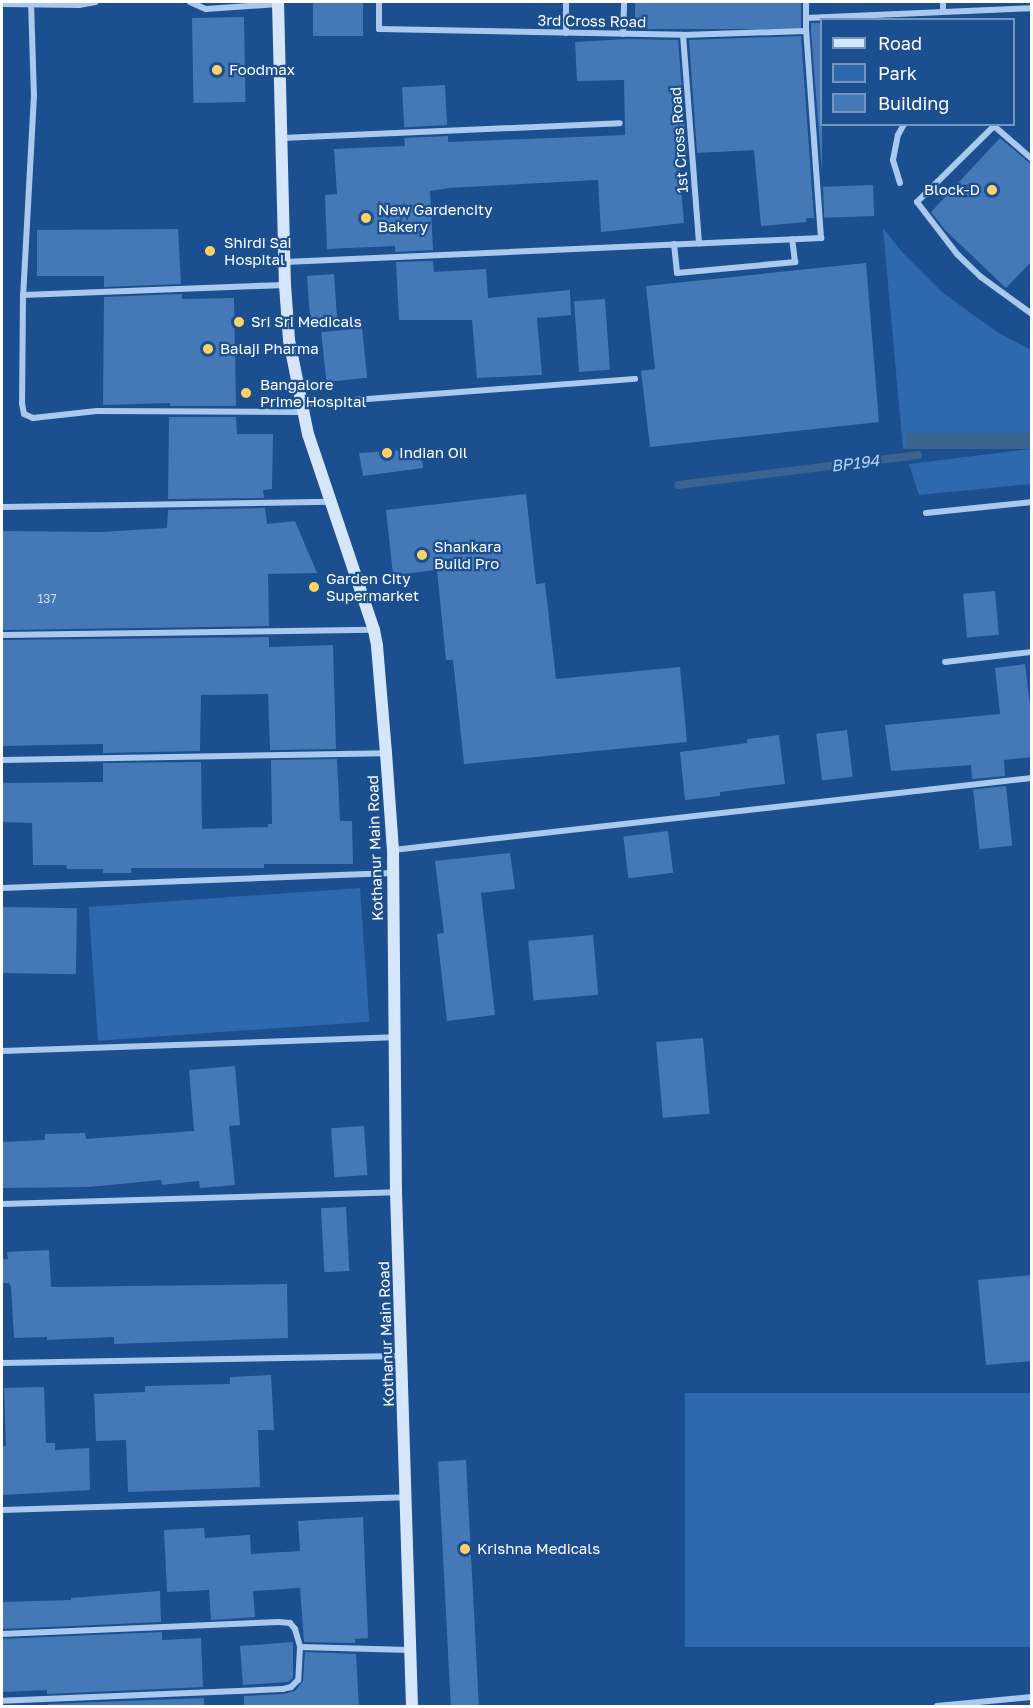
<!DOCTYPE html>
<html>
<head>
<meta charset="utf-8">
<style>
  body { margin:0 }
  #map { position:relative; width:1033px; height:1708px; overflow:hidden; background:#1b4f8f; font-family:"Golos Text",sans-serif }
  div>[style] { position:absolute }
  .green>* { inset:0; background:#2e69ad; transform-origin:0 0 }
  .water>* { inset:0; background:#3c6290; transform-origin:0 0 }
  .stream>* { height:8px; margin:-4px; padding:0 4px; transform-origin:4px; border-radius:4px; background:#3c6290 }
  .building>* { inset:0; background:#4478b7; transform-origin:0 0 }
  .street>* { height:6px; margin:-3px; padding:0 3px; transform-origin:3px; border-radius:3px; background:#a9c9ee }
  .secondary>* { height:12px; margin:-6px; padding:0 6px; transform-origin:6px; border-radius:6px; background:#d6e6fa }
  .dots>* { width:16px; height:16px; translate:-50% -50%; box-sizing:border-box; border:3px solid #1b4f8f; border-radius:50% }
  span { translate:-50% -50%; white-space:nowrap; text-align:center; line-height:1.15; -webkit-text-stroke:4.5px #1b4f8f; paint-order:stroke }
  .number-label { font-size:12px; color:#d0dded }
  .number-label span { -webkit-text-stroke-width:0 }
  .street-label { font-size:15px; color:#fff }
  .poi-label { font-size:15px; color:#fff }
  .left { translate:0 -50%; text-align:left }
  .right { translate:-100% -50%; text-align:right }
  .water-label { font-size:16px; color:#b5d3f5; font-style:italic }
  .frame { position:absolute; inset:0; border:3px solid #fff; pointer-events:none }
  .legend { position:absolute; left:820px; top:18px; width:195px; height:108px; box-sizing:border-box; background:#1b4f8f; border:2px solid #7695bc; margin:0; padding:8px 10px; list-style:none; font-size:18px; color:#fff }
  .legend li { display:flex; align-items:center; gap:12px; height:30px }
  .legend b { width:30px; border:2px solid #7695bc }
</style>
</head>
<body>
<div id="map">
  <div class="green">
    <div style="clip-path:polygon(883px 228px,902px 252px,943px 293px,997px 332px,1031px 350px,1031px 433px,903px 449px)"></div>
    <div style="clip-path:polygon(1031px 449px,1031px 484px,919px 495px,909px 464px)"></div>
    <div style="left:360px;top:888px;width:134px;height:272px;rotate:86deg"></div>
    <div style="left:1031px;top:1393px;width:254px;height:346px;rotate:90deg"></div>
  </div>
  <div class="water">
    <div style="left:1031px;top:433px;width:16px;height:125px;rotate:90deg"></div>
  </div>
  <div class="stream">
    <div style="left:678px;top:485px;width:242px;rotate:-7.1deg"></div>
  </div>
  <div class="building">
    <div style="left:313px;top:2px;width:50px;height:34px"></div>
    <div style="left:635px;top:2px;width:166px;height:27px"></div>
    <div style="left:244px;top:17px;width:85px;height:52px;rotate:89deg"></div>
    <div style="clip-path:polygon(811px 23px,822px 23px,822px 172px,811px 31px)"></div>
    <div style="clip-path:polygon(801px 36px,814px 218px,806px 218px,806px 222px,761px 226px,754px 150px,697px 153px,689px 40px)"></div>
    <div style="clip-path:polygon(628px 39px,678px 40px,687px 153px,678px 154px,684px 223px,601px 232px,598px 180px,449px 188px,430px 191px,433px 250px,395px 252px,395px 246px,327px 249px,325px 195px,337px 194px,334px 149px,405px 146px,404px 138px,448px 136px,448px 142px,625px 135px,624px 80px,577px 81px,575px 42px)"></div>
    <div style="left:445px;top:85px;width:40px;height:43px;rotate:87deg"></div>
    <div style="clip-path:polygon(1000px 138px,1032px 165px,1032px 261px,1006px 288px,945px 230px,931px 212px)"></div>
    <div style="left:873px;top:185px;width:31px;height:50px;rotate:88deg"></div>
    <div style="clip-path:polygon(178px 229px,181px 284px,104px 287px,104px 276px,37px 276px,37px 230px)"></div>
    <div style="clip-path:polygon(433px 261px,434px 272px,486px 269px,488px 298px,570px 290px,571px 315px,537px 318px,542px 375px,477px 378px,472px 320px,399px 320px,396px 262px)"></div>
    <div style="clip-path:polygon(866px 263px,879px 422px,650px 447px,641px 371px,655px 369px,646px 286px)"></div>
    <div style="left:334px;top:274px;width:51px;height:27px;rotate:86deg"></div>
    <div style="clip-path:polygon(182px 294px,182px 299px,234px 298px,236px 406px,170px 406px,170px 403px,103px 405px,104px 297px)"></div>
    <div style="left:605px;top:299px;width:71px;height:31px;rotate:86deg"></div>
    <div style="left:362px;top:328px;width:50px;height:41px;rotate:84deg"></div>
    <div style="clip-path:polygon(169px 417px,236px 417px,237px 434px,273px 434px,272px 489px,263px 490px,264px 498px,168px 499px)"></div>
    <div style="clip-path:polygon(421px 449px,423px 468px,363px 476px,359px 453px)"></div>
    <div style="clip-path:polygon(526px 494px,536px 584px,545px 583px,556px 679px,680px 667px,687px 742px,464px 764px,453px 660px,446px 660px,437px 570px,393px 575px,386px 510px)"></div>
    <div style="clip-path:polygon(265px 508px,267px 524px,295px 521px,317px 573px,268px 574px,269px 626px,2px 630px,2px 531px,100px 532px,167px 528px,168px 510px)"></div>
    <div style="left:995px;top:591px;width:44px;height:32px;rotate:85deg"></div>
    <div style="clip-path:polygon(269px 637px,269px 647px,333px 645px,336px 749px,270px 750px,268px 694px,201px 695px,200px 751px,103px 753px,103px 744px,2px 746px,2px 640px)"></div>
    <div style="clip-path:polygon(1025px 664px,1032px 723px,1032px 757px,1004px 760px,1005px 776px,972px 779px,971px 765px,891px 771px,885px 725px,1000px 714px,995px 668px)"></div>
    <div style="left:847px;top:730px;width:47px;height:31px;rotate:83deg"></div>
    <div style="clip-path:polygon(779px 735px,785px 784px,720px 792px,720px 796px,685px 800px,680px 752px,747px 743px,747px 739px)"></div>
    <div style="clip-path:polygon(337px 759px,340px 821px,352px 821px,353px 864px,264px 864px,264px 868px,131px 868px,131px 873px,103px 873px,103px 869px,67px 869px,66px 865px,33px 865px,32px 823px,2px 822px,2px 783px,103px 782px,103px 763px,201px 762px,202px 829px,268px 827px,268px 824px,272px 824px,271px 760px)"></div>
    <div style="left:1006px;top:786px;width:60px;height:33px;rotate:84deg"></div>
    <div style="left:668px;top:831px;width:42px;height:45px;rotate:83deg"></div>
    <div style="clip-path:polygon(510px 853px,515px 889px,481px 893px,495px 1015px,447px 1021px,437px 934px,444px 933px,435px 861px)"></div>
    <div style="left:2px;top:907px;width:75px;height:66px;rotate:1deg"></div>
    <div style="left:593px;top:935px;width:60px;height:65px;rotate:85deg"></div>
    <div style="left:703px;top:1038px;width:76px;height:47px;rotate:85deg"></div>
    <div style="clip-path:polygon(235px 1066px,240px 1125px,229px 1126px,235px 1185px,200px 1188px,199px 1181px,162px 1185px,161px 1180px,88px 1187px,2px 1188px,2px 1142px,45px 1140px,45px 1134px,85px 1133px,86px 1139px,194px 1131px,189px 1070px)"></div>
    <div style="left:364px;top:1126px;width:49px;height:33px;rotate:86deg"></div>
    <div style="left:346px;top:1207px;width:64px;height:25px;rotate:87deg"></div>
    <div style="clip-path:polygon(49px 1250px,51px 1287px,287px 1284px,288px 1338px,114px 1344px,114px 1337px,47px 1340px,47px 1337px,14px 1338px,11px 1287px,9px 1283px,2px 1283px,2px 1259px,8px 1259px,7px 1252px)"></div>
    <div style="clip-path:polygon(1032px 1275px,1032px 1361px,986px 1365px,978px 1280px)"></div>
    <div style="clip-path:polygon(271px 1375px,274px 1430px,258px 1430px,260px 1487px,128px 1492px,126px 1440px,96px 1441px,94px 1394px,145px 1392px,145px 1386px,230px 1384px,230px 1377px)"></div>
    <div style="clip-path:polygon(44px 1387px,46px 1443px,55px 1443px,55px 1450px,89px 1448px,90px 1490px,2px 1495px,2px 1446px,6px 1446px,4px 1388px)"></div>
    <div style="left:466px;top:1460px;width:247px;height:28px;rotate:87deg"></div>
    <div style="clip-path:polygon(363px 1517px,368px 1638px,355px 1639px,355px 1643px,304px 1642px,300px 1588px,253px 1591px,255px 1617px,211px 1620px,209px 1590px,167px 1592px,164px 1530px,204px 1528px,205px 1538px,250px 1535px,251px 1554px,300px 1551px,298px 1521px)"></div>
    <div style="clip-path:polygon(160px 1591px,161px 1622px,2px 1629px,2px 1602px,71px 1600px,71px 1598px)"></div>
    <div style="clip-path:polygon(162px 1632px,162px 1640px,201px 1638px,203px 1687px,47px 1694px,47px 1690px,2px 1692px,2px 1639px)"></div>
    <div style="clip-path:polygon(293px 1642px,293px 1678px,288px 1682px,243px 1685px,240px 1646px)"></div>
    <div style="clip-path:polygon(305px 1652px,356px 1654px,359px 1707px,244px 1707px,244px 1696px,283px 1694px,295px 1691px,303px 1681px)"></div>
    <div style="clip-path:polygon(204px 1698px,204px 1707px,48px 1707px,48px 1704px)"></div>
  </div>
  <div class="street">
    <div style="left:31px;top:2px;width:93px;rotate:88.2deg"></div>
    <div style="left:34px;top:95px;width:200px;rotate:93.1deg"></div>
    <div style="left:23px;top:295px;width:108px;rotate:90.5deg"></div>
    <div style="left:22px;top:403px;width:11px;rotate:80deg"></div>
    <div style="left:24px;top:414px;width:10px;rotate:24deg"></div>
    <div style="left:33px;top:418px;width:64px;rotate:-6.2deg"></div>
    <div style="left:97px;top:411px;width:206px;rotate:0.3deg"></div>
    <div style="left:190px;top:2px;width:17px;rotate:24deg"></div>
    <div style="left:206px;top:9px;width:72px;rotate:-4deg"></div>
    <div style="left:379px;top:2px;width:27px;rotate:90deg"></div>
    <div style="left:379px;top:29px;width:304px;rotate:1.1deg"></div>
    <div style="left:683px;top:35px;width:123px;rotate:-1.9deg"></div>
    <div style="left:943px;top:2px;width:10px;rotate:90deg"></div>
    <div style="left:2px;top:4px;width:77px;rotate:0.7deg"></div>
    <div style="left:79px;top:5px;width:17px;rotate:-10deg"></div>
    <div style="left:806px;top:18px;width:226px;rotate:-2.5deg"></div>
    <div style="left:566px;top:33px;width:31px;rotate:-90deg"></div>
    <div style="left:623px;top:34px;width:32px;rotate:-88deg"></div>
    <div style="left:683px;top:35px;width:209px;rotate:85.6deg"></div>
    <div style="left:282px;top:138px;width:338px;rotate:-2.5deg"></div>
    <div style="left:1032px;top:159px;width:50px;rotate:-139deg"></div>
    <div style="left:994px;top:126px;width:108px;rotate:135.4deg"></div>
    <div style="left:917px;top:202px;width:66px;rotate:52.4deg"></div>
    <div style="left:957px;top:254px;width:33px;rotate:44deg"></div>
    <div style="left:981px;top:277px;width:63px;rotate:36deg"></div>
    <div style="left:900px;top:183px;width:24px;rotate:-107deg"></div>
    <div style="left:893px;top:160px;width:25px;rotate:-79deg"></div>
    <div style="left:898px;top:135px;width:13px;rotate:-61deg"></div>
    <div style="left:674px;top:244px;width:29px;rotate:84deg"></div>
    <div style="left:677px;top:273px;width:119px;rotate:-5.3deg"></div>
    <div style="left:795px;top:262px;width:23px;rotate:-97deg"></div>
    <div style="left:285px;top:262px;width:537px;rotate:-2.56deg"></div>
    <div style="left:821px;top:238px;width:208px;rotate:-94.1deg"></div>
    <div style="left:806px;top:31px;width:29px;rotate:-90deg"></div>
    <div style="left:23px;top:295px;width:262px;rotate:-2.2deg"></div>
    <div style="left:301px;top:404px;width:335px;rotate:-4.3deg"></div>
    <div style="left:2px;top:507px;width:329px;rotate:-0.9deg"></div>
    <div style="left:926px;top:513px;width:107px;rotate:-5.9deg"></div>
    <div style="left:2px;top:635px;width:371px;rotate:-0.8deg"></div>
    <div style="left:945px;top:662px;width:88px;rotate:-6.6deg"></div>
    <div style="left:2px;top:760px;width:384px;rotate:-1deg"></div>
    <div style="left:393px;top:850px;width:643px;rotate:-6.43deg"></div>
    <div style="left:2px;top:888px;width:391px;rotate:-2.2deg"></div>
    <div style="left:2px;top:1051px;width:392px;rotate:-2deg"></div>
    <div style="left:2px;top:1204px;width:394px;rotate:-1.7deg"></div>
    <div style="left:2px;top:1363px;width:399px;rotate:-1deg"></div>
    <div style="left:2px;top:1510px;width:404px;rotate:-1.8deg"></div>
    <div style="left:2px;top:1634px;width:277px;rotate:-2.5deg"></div>
    <div style="left:279px;top:1622px;width:11px;rotate:5deg"></div>
    <div style="left:290px;top:1623px;width:8px;rotate:50deg"></div>
    <div style="left:295px;top:1629px;width:19px;rotate:74deg"></div>
    <div style="left:300px;top:1647px;width:33px;rotate:93deg"></div>
    <div style="left:298px;top:1680px;width:10px;rotate:135deg"></div>
    <div style="left:291px;top:1687px;width:8px;rotate:166deg"></div>
    <div style="left:283px;top:1689px;width:281px;rotate:177.6deg"></div>
    <div style="left:300px;top:1647px;width:110px;rotate:1.6deg"></div>
    <div style="left:937px;top:1706px;width:95px;rotate:-5.4deg"></div>
  </div>
  <div class="secondary">
    <div style="left:278px;top:2px;width:283px;rotate:88.6deg"></div>
    <div style="left:285px;top:285px;width:55px;rotate:85.8deg"></div>
    <div style="left:289px;top:340px;width:96px;rotate:78.6deg"></div>
    <div style="left:308px;top:434px;width:207px;rotate:71.4deg"></div>
    <div style="left:374px;top:630px;width:16px;rotate:79deg"></div>
    <div style="left:377px;top:646px;width:107px;rotate:85.2deg"></div>
    <div style="left:386px;top:753px;width:97px;rotate:85.9deg"></div>
    <div style="left:393px;top:850px;width:342px;rotate:89.5deg"></div>
    <div style="left:396px;top:1192px;width:514px;rotate:88.22deg"></div>
  </div>
  <div class="dots">
    <div style="left:217px;top:70px;background:#ffd166"></div>
    <div style="left:992px;top:190px;background:#ffd166"></div>
    <div style="left:366px;top:218px;background:#ffd166"></div>
    <div style="left:210px;top:251px;background:#ffd166"></div>
    <div style="left:239px;top:322px;background:#ffd166"></div>
    <div style="left:208px;top:349px;background:#ffd166"></div>
    <div style="left:246px;top:393px;background:#ffd166"></div>
    <div style="left:387px;top:453px;background:#ffd166"></div>
    <div style="left:422px;top:555px;background:#ffd166"></div>
    <div style="left:314px;top:587px;background:#ffd166"></div>
    <div style="left:465px;top:1549px;background:#ffd166"></div>
  </div>
  <div class="number-label">
    <span style="left:47px;top:599px">137</span>
  </div>
  <div class="street-label">
    <span style="left:592px;top:21px;rotate:1deg">3rd Cross Road</span>
    <span style="left:679px;top:140px;rotate:-94deg">1st Cross Road</span>
    <span style="left:375px;top:848px;rotate:-92deg">Kothanur Main Road</span>
    <span style="left:386px;top:1334px;rotate:-92deg">Kothanur Main Road</span>
  </div>
  <div class="poi-label">
    <span class="left" style="left:229px;top:70px">Foodmax</span>
    <span class="right" style="left:980px;top:190px">Block-D</span>
    <span class="left" style="left:378px;top:218px">New Gardencity<br>Bakery</span>
    <span class="left" style="left:224px;top:251px">Shirdi Sai<br>Hospital</span>
    <span class="left" style="left:251px;top:322px">Sri Sri Medicals</span>
    <span class="left" style="left:220px;top:349px">Balaji Pharma</span>
    <span class="left" style="left:260px;top:393px">Bangalore<br>Prime Hospital</span>
    <span class="left" style="left:399px;top:453px">Indian Oil</span>
    <span class="left" style="left:434px;top:555px">Shankara<br>Build Pro</span>
    <span class="left" style="left:326px;top:587px">Garden City<br>Supermarket</span>
    <span class="left" style="left:477px;top:1549px">Krishna Medicals</span>
  </div>
  <div class="water-label">
    <span style="left:855px;top:463px;rotate:-7deg">BP194</span>
  </div>
  <div class="frame"></div>
  <ul class="legend">
  <li><b style="height:8px;background:#d6e6fa"></b>Road</li>
  <li><b style="height:16px;background:#2e69ad"></b>Park</li>
  <li><b style="height:16px;background:#4478b7"></b>Building</li>
  </ul>
</div>
</body>
</html>
